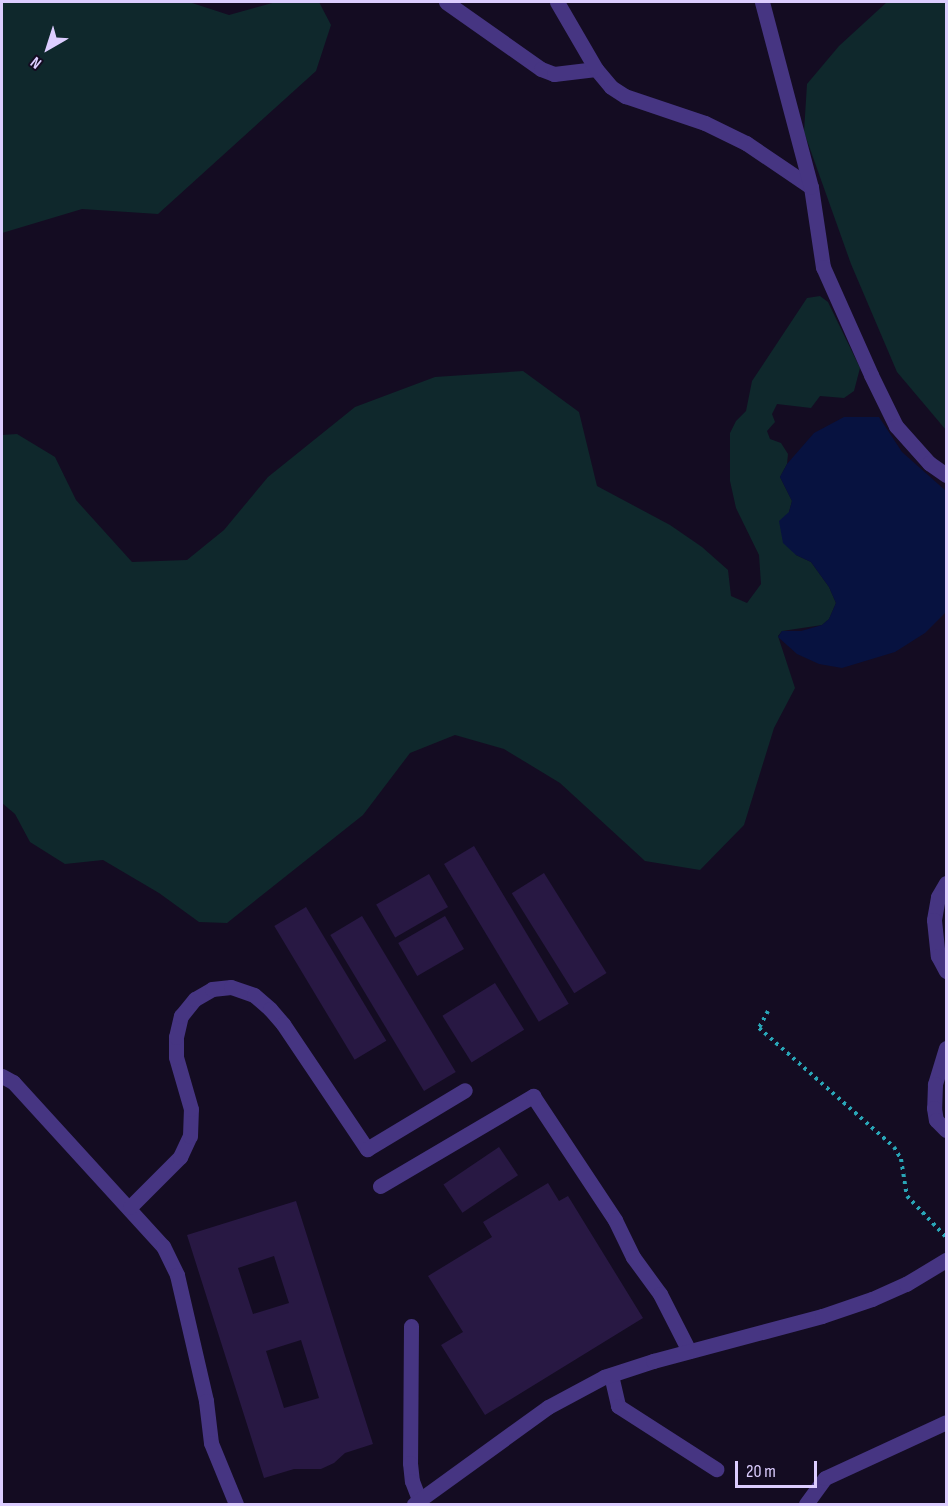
<!DOCTYPE html>
<html>
<head>
<meta charset="utf-8">
<style>
  body { margin:0 }
  #map { position:relative; width:948px; height:1506px; overflow:hidden; background:#140c22; font-family:"Sofia Sans Condensed",sans-serif }
  div>[style] { position:absolute }
  .green>* { inset:0; background:#0f282c }
  .water>* { inset:0; background:#071240 }
  .building>* { inset:0; background:#281843; transform-origin:0 0 }
  .path>* { height:4px; margin-top:-2px; transform-origin:0; background:repeating-linear-gradient(90deg,#29a6b7 0 3px,transparent 0 7.5px) }
  .minor>* { height:15px; margin:-7.5px; padding:0 7.5px; transform-origin:7.5px; border-radius:7.5px; background:#463582 }
  span { translate:-50% -50%; white-space:nowrap; text-align:center; line-height:1.15; -webkit-text-stroke:4.5px #140c22; paint-order:stroke }
  .frame { position:absolute; inset:0; border:3px solid #dccdff; pointer-events:none }
  .north { position:absolute; left:18px; top:18px; width:60px; height:60px; -webkit-text-stroke:4px #140c22; paint-order:stroke; rotate:219deg; font-size:16px; font-weight:700; line-height:24px; text-align:center; color:#dccdff }
  .north::after { content:''; display:block; margin:auto; width:21px; height:27px; background:#dccdff; clip-path:polygon(50% 0,100% 100%,50% 72%,0 100%) }
  .scale { position:absolute; left:735px; top:1461px; width:82px; height:27px; box-sizing:border-box; border:3px solid #dccdff; border-top:0; padding-left:8px; font-size:18px; line-height:21px; white-space:nowrap; color:#dccdff; -webkit-text-stroke:4px #140c22; paint-order:stroke }
</style>
</head>
<body>
<div id="map">
  <div class="green">
    <div style="clip-path:polygon(2px 2px,189px 2px,229px 15px,276px 2px,319px 2px,331px 25px,316px 71px,158px 214px,82px 209px,2px 233px)"></div>
    <div style="clip-path:polygon(887px 2px,946px 2px,946px 430px,897px 372px,851px 264px,804px 132px,807px 84px,839px 46px)"></div>
    <div style="clip-path:polygon(820px 296px,828px 302px,860px 368px,854px 391px,844px 398px,820px 396px,811px 408px,777px 404px,772px 414px,775px 422px,767px 431px,770px 439px,781px 443px,788px 454px,787px 464px,780px 477px,792px 501px,789px 512px,796px 555px,811px 562px,829px 587px,836px 603px,829px 619px,822px 625px,782px 631px,778px 636px,795px 688px,774px 728px,744px 825px,700px 870px,645px 861px,560px 783px,504px 749px,455px 735px,410px 753px,363px 815px,227px 923px,199px 922px,159px 893px,103px 860px,65px 864px,30px 842px,15px 814px,2px 803px,2px 435px,17px 434px,55px 457px,76px 500px,132px 562px,187px 560px,224px 530px,268px 477px,355px 407px,435px 377px,523px 371px,579px 412px,597px 486px,670px 525px,702px 547px,728px 570px,731px 596px,747px 603px,761px 584px,759px 555px,736px 508px,730px 481px,730px 433px,736px 421px,746px 411px,752px 381px,807px 298px)"></div>
  </div>
  <div class="water">
    <div style="clip-path:polygon(844px 417px,879px 417px,902px 452px,946px 491px,946px 612px,925px 633px,895px 652px,842px 668px,819px 664px,797px 654px,778px 637px,782px 631px,801px 631px,822px 625px,829px 619px,836px 603px,829px 587px,811px 562px,796px 555px,783px 543px,779px 521px,789px 512px,792px 501px,780px 477px,787px 464px,814px 433px)"></div>
  </div>
  <div class="building">
    <div style="left:474px;top:846px;width:184px;height:35px;rotate:59deg"></div>
    <div style="left:544px;top:873px;width:118px;height:38px;rotate:58deg"></div>
    <div style="left:429px;top:874px;width:38px;height:61px;rotate:60deg"></div>
    <div style="left:306px;top:907px;width:156px;height:37px;rotate:59deg"></div>
    <div style="left:362px;top:916px;width:182px;height:37px;rotate:59deg"></div>
    <div style="left:445px;top:916px;width:38px;height:54px;rotate:60deg"></div>
    <div style="left:495px;top:983px;width:55px;height:62px;rotate:58deg"></div>
    <div style="left:499px;top:1147px;width:34px;height:67px;rotate:56deg"></div>
    <div style="clip-path:polygon(548px 1183px,559px 1201px,568px 1196px,643px 1318px,485px 1415px,441px 1345px,463px 1332px,428px 1276px,492px 1237px,483px 1222px)"></div>
    <div style="clip-path:polygon(evenodd,296px 1201px,373px 1444px,345px 1453px,334px 1463px,321px 1469px,294px 1469px,264px 1478px,187px 1235px,296px 1201px,274px 1256px,289px 1303px,253px 1314px,238px 1268px,274px 1256px,296px 1201px,301px 1340px,319px 1398px,284px 1408px,266px 1351px,301px 1340px)"></div>
  </div>
  <div class="path">
    <div style="left:768px;top:1011px;width:19px;rotate:118deg"></div>
    <div style="left:759px;top:1028px;width:180px;rotate:41.4deg"></div>
    <div style="left:894px;top:1147px;width:14px;rotate:60deg"></div>
    <div style="left:901px;top:1159px;width:37px;rotate:81deg"></div>
    <div style="left:907px;top:1196px;width:57px;rotate:46.4deg"></div>
  </div>
  <div class="minor">
    <div style="left:446px;top:2px;width:116px;rotate:35.2deg"></div>
    <div style="left:541px;top:69px;width:14px;rotate:21deg"></div>
    <div style="left:554px;top:74px;width:42px;rotate:-6.8deg"></div>
    <div style="left:596px;top:69px;width:23px;rotate:50deg"></div>
    <div style="left:611px;top:87px;width:17px;rotate:33deg"></div>
    <div style="left:625px;top:96px;width:84px;rotate:18.6deg"></div>
    <div style="left:705px;top:123px;width:46px;rotate:26deg"></div>
    <div style="left:746px;top:143px;width:78px;rotate:34.1deg"></div>
    <div style="left:811px;top:187px;width:81px;rotate:81.5deg"></div>
    <div style="left:823px;top:267px;width:118px;rotate:66deg"></div>
    <div style="left:871px;top:375px;width:57px;rotate:63.9deg"></div>
    <div style="left:896px;top:426px;width:50px;rotate:48.3deg"></div>
    <div style="left:929px;top:463px;width:21px;rotate:35deg"></div>
    <div style="left:557px;top:2px;width:78px;rotate:59.8deg"></div>
    <div style="left:762px;top:2px;width:191px;rotate:75.2deg"></div>
    <div style="left:946px;top:883px;width:16px;rotate:120deg"></div>
    <div style="left:938px;top:897px;width:23px;rotate:100deg"></div>
    <div style="left:934px;top:920px;width:36px;rotate:84deg"></div>
    <div style="left:938px;top:956px;width:17px;rotate:62deg"></div>
    <div style="left:946px;top:1048px;width:38px;rotate:107deg"></div>
    <div style="left:935px;top:1084px;width:24px;rotate:92deg"></div>
    <div style="left:934px;top:1108px;width:12px;rotate:81deg"></div>
    <div style="left:936px;top:1120px;width:14px;rotate:45deg"></div>
    <div style="left:2px;top:1076px;width:13px;rotate:29deg"></div>
    <div style="left:13px;top:1082px;width:222px;rotate:47.6deg"></div>
    <div style="left:163px;top:1246px;width:32px;rotate:64deg"></div>
    <div style="left:177px;top:1275px;width:129px;rotate:77deg"></div>
    <div style="left:206px;top:1401px;width:42px;rotate:83.2deg"></div>
    <div style="left:211px;top:1443px;width:66px;rotate:67.7deg"></div>
    <div style="left:380px;top:1186px;width:178px;rotate:-30.5deg"></div>
    <div style="left:533px;top:1096px;width:149px;rotate:56.5deg"></div>
    <div style="left:615px;top:1220px;width:41px;rotate:64.1deg"></div>
    <div style="left:633px;top:1257px;width:46px;rotate:53.9deg"></div>
    <div style="left:660px;top:1294px;width:64px;rotate:63deg"></div>
    <div style="left:130px;top:1207px;width:71px;rotate:-45deg"></div>
    <div style="left:180px;top:1157px;width:23px;rotate:-65deg"></div>
    <div style="left:190px;top:1136px;width:27px;rotate:-88deg"></div>
    <div style="left:191px;top:1109px;width:54px;rotate:-106.1deg"></div>
    <div style="left:176px;top:1057px;width:20px;rotate:-90deg"></div>
    <div style="left:176px;top:1037px;width:22px;rotate:-77deg"></div>
    <div style="left:181px;top:1016px;width:22px;rotate:-51deg"></div>
    <div style="left:195px;top:999px;width:20px;rotate:-30deg"></div>
    <div style="left:212px;top:989px;width:19px;rotate:-6deg"></div>
    <div style="left:231px;top:987px;width:24px;rotate:19deg"></div>
    <div style="left:254px;top:995px;width:21px;rotate:41deg"></div>
    <div style="left:270px;top:1009px;width:20px;rotate:49deg"></div>
    <div style="left:283px;top:1024px;width:151px;rotate:56.1deg"></div>
    <div style="left:367px;top:1149px;width:114px;rotate:-31deg"></div>
    <div style="left:411px;top:1326px;width:137px;rotate:90.4deg"></div>
    <div style="left:410px;top:1463px;width:18px;rotate:84deg"></div>
    <div style="left:412px;top:1481px;width:25px;rotate:69deg"></div>
    <div style="left:611px;top:1375px;width:32px;rotate:77deg"></div>
    <div style="left:618px;top:1406px;width:117px;rotate:32.7deg"></div>
    <div style="left:414px;top:1504px;width:165px;rotate:-35.9deg"></div>
    <div style="left:548px;top:1407px;width:64px;rotate:-28.2deg"></div>
    <div style="left:604px;top:1377px;width:52px;rotate:-18.1deg"></div>
    <div style="left:653px;top:1361px;width:175px;rotate:-14.9deg"></div>
    <div style="left:822px;top:1316px;width:53px;rotate:-18.8deg"></div>
    <div style="left:872px;top:1299px;width:37px;rotate:-24deg"></div>
    <div style="left:906px;top:1284px;width:47px;rotate:-31deg"></div>
    <div style="left:806px;top:1504px;width:32px;rotate:-54deg"></div>
    <div style="left:825px;top:1478px;width:133px;rotate:-24.8deg"></div>
  </div>
  <div class="frame"></div>
  <div class="north">N</div>
  <div class="scale">20 m</div>
</div>
</body>
</html>
